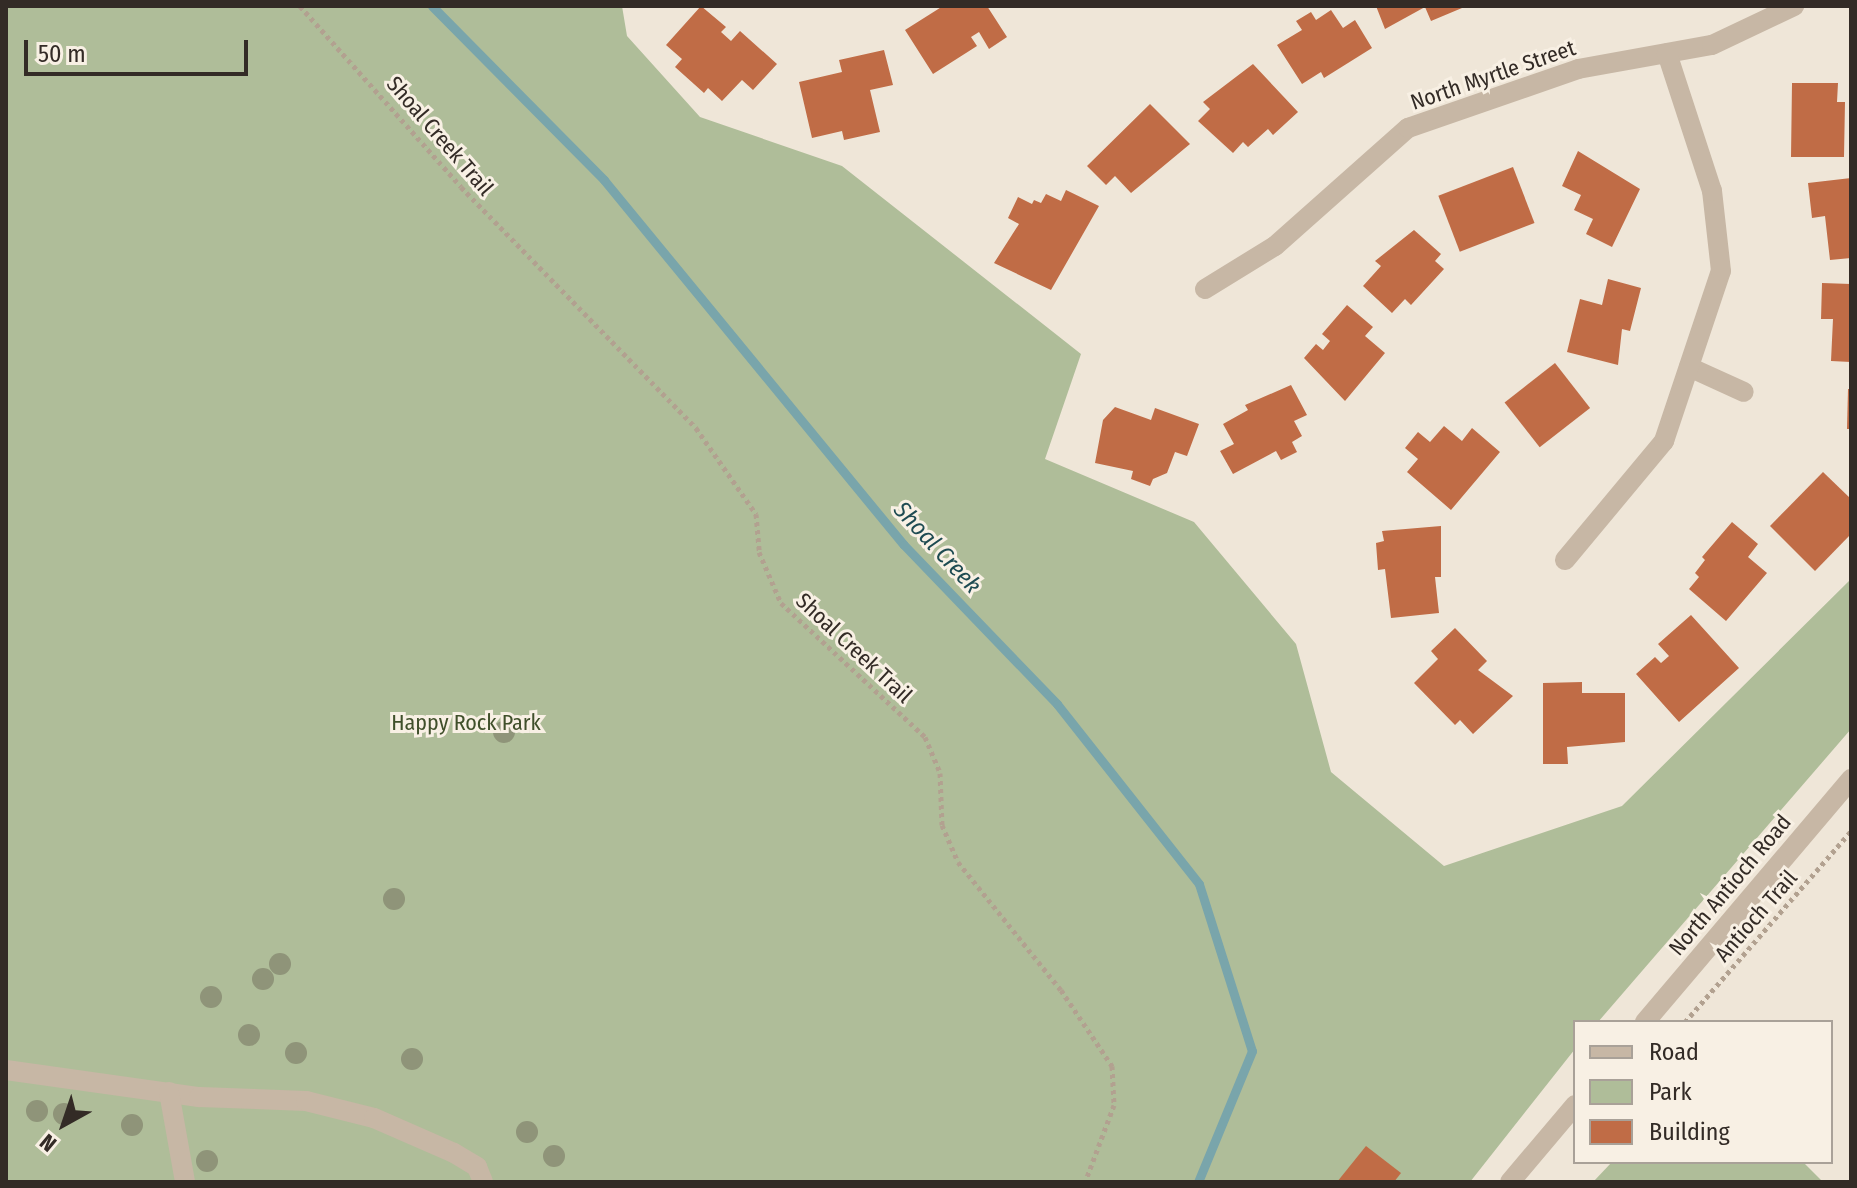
<!DOCTYPE html>
<html>
<head>
<meta charset="utf-8">
<style>
  body { margin:0 }
  #map { position:relative; width:1857px; height:1188px; overflow:hidden; background:#efe6d8; font-family:"Fira Sans Condensed",sans-serif }
  div>[style] { position:absolute }
  .green>* { inset:0; background:#afbd99 }
  .stream>* { height:9px; margin:-4.5px; padding:0 4.5px; transform-origin:4.5px; border-radius:4.5px; background:#79a5ab }
  .building>* { inset:0; background:#c06c46; transform-origin:0 0 }
  .path>* { height:5px; margin-top:-2.5px; transform-origin:0; background:repeating-linear-gradient(90deg,#b2a190 0 4px,transparent 0 8px) }
  .minor>* { height:20px; margin:-10px; padding:0 10px; transform-origin:10px; border-radius:10px; background:#c7b7a5 }
  .trees>* { width:22px; height:22px; margin:-11px; border-radius:50%; background:#8f9479 }
  span { translate:-50% -50%; white-space:nowrap; text-align:center; line-height:1.15; -webkit-text-stroke:6px #f8f0e4; paint-order:stroke }
  .street-label { font-size:22px; color:#332b26 }
  .park-label { font-size:22px; color:#40502b }
  .water-label { font-size:24px; color:#1e4b52; font-style:italic }
  .frame { position:absolute; inset:0; border:8px solid #332b26; pointer-events:none }
  .legend { position:absolute; left:1573px; top:1020px; width:260px; height:144px; box-sizing:border-box; background:#f8f0e4; border:2px solid #a9a198; margin:0; padding:10px 14px; list-style:none; font-size:24px; color:#332b26 }
  .legend li { display:flex; align-items:center; gap:16px; height:40px }
  .legend b { width:40px; border:2px solid #a9a198 }
  .north { position:absolute; left:24px; top:1084px; width:80px; height:80px; -webkit-text-stroke:6px #f8f0e4; paint-order:stroke; rotate:220deg; font-size:22px; font-weight:700; line-height:32px; text-align:center; color:#332b26 }
  .north::after { content:''; display:block; margin:auto; width:28px; height:36px; background:#332b26; clip-path:polygon(50% 0,100% 100%,50% 72%,0 100%) }
  .scale { position:absolute; left:24px; top:40px; width:224px; height:36px; box-sizing:border-box; border:4px solid #332b26; border-top:0; padding-left:10px; font-size:24px; line-height:28px; white-space:nowrap; color:#332b26; -webkit-text-stroke:6px #f8f0e4; paint-order:stroke }
</style>
</head>
<body>
<div id="map">
  <div class="green">
    <div style="clip-path:polygon(6px 6px,622px 6px,627px 36px,700px 117px,842px 166px,1081px 354px,1045px 459px,1194px 522px,1296px 644px,1331px 772px,1444px 866px,1622px 806px,1851px 579px,1851px 729px,1598px 1022px,1575px 1022px,1575px 1049px,1470px 1182px,6px 1182px)"></div>
    <div style="clip-path:polygon(1612px 1162px,1803px 1162px,1823px 1182px,1593px 1182px)"></div>
  </div>
  <div class="stream">
    <div style="left:432px;top:6px;width:245px;rotate:45.3deg"></div>
    <div style="left:604px;top:180px;width:472px;rotate:50.6deg"></div>
    <div style="left:904px;top:545px;width:221px;rotate:46.1deg"></div>
    <div style="left:1057px;top:704px;width:229px;rotate:51.7deg"></div>
    <div style="left:1199px;top:884px;width:175px;rotate:72.4deg"></div>
    <div style="left:1252px;top:1051px;width:142px;rotate:112.4deg"></div>
  </div>
  <div class="building">
    <div style="clip-path:polygon(701px 6px,726px 27px,721px 32px,731px 41px,740px 31px,777px 64px,753px 90px,742px 80px,722px 101px,708px 88px,704px 93px,675px 67px,682px 59px,666px 45px)"></div>
    <div style="clip-path:polygon(943px 6px,987px 6px,1007px 37px,989px 49px,979px 32px,971px 37px,977px 46px,933px 74px,905px 30px)"></div>
    <div style="clip-path:polygon(1376px 6px,1461px 6px,1462px 8px,1431px 21px,1425px 7px,1385px 29px)"></div>
    <div style="clip-path:polygon(1331px 10px,1343px 28px,1355px 20px,1372px 48px,1324px 78px,1321px 72px,1302px 84px,1277px 45px,1302px 30px,1296px 21px,1311px 12px,1316px 20px)"></div>
    <div style="clip-path:polygon(884px 50px,893px 85px,870px 90px,880px 132px,844px 140px,842px 131px,812px 138px,799px 82px,842px 72px,839px 60px)"></div>
    <div style="clip-path:polygon(1253px 64px,1298px 112px,1273px 135px,1268px 129px,1248px 147px,1243px 142px,1233px 153px,1198px 121px,1210px 109px,1203px 102px)"></div>
    <div style="clip-path:polygon(1792px 83px,1838px 83px,1837px 102px,1845px 102px,1844px 157px,1791px 157px)"></div>
    <div style="clip-path:polygon(1150px 104px,1190px 144px,1131px 193px,1115px 176px,1106px 185px,1087px 166px)"></div>
    <div style="clip-path:polygon(1578px 151px,1640px 189px,1612px 247px,1586px 234px,1593px 219px,1574px 210px,1581px 195px,1562px 186px)"></div>
    <div style="left:1513px;top:167px;width:60px;height:80px;rotate:69deg"></div>
    <div style="clip-path:polygon(1851px 178px,1851px 258px,1830px 260px,1825px 216px,1812px 218px,1808px 183px)"></div>
    <div style="clip-path:polygon(1066px 190px,1099px 206px,1051px 290px,994px 263px,1019px 224px,1008px 218px,1018px 197px,1032px 204px,1034px 200px,1041px 203px,1046px 194px,1061px 201px)"></div>
    <div style="clip-path:polygon(1414px 230px,1441px 254px,1435px 261px,1444px 269px,1411px 305px,1405px 299px,1392px 313px,1363px 286px,1381px 266px,1375px 261px)"></div>
    <div style="clip-path:polygon(1608px 279px,1641px 288px,1630px 331px,1622px 329px,1618px 365px,1567px 352px,1580px 299px,1602px 305px)"></div>
    <div style="clip-path:polygon(1822px 283px,1851px 284px,1851px 362px,1831px 361px,1833px 319px,1821px 319px)"></div>
    <div style="clip-path:polygon(1347px 305px,1373px 327px,1365px 336px,1385px 353px,1345px 401px,1304px 358px,1316px 344px,1323px 350px,1330px 341px,1322px 334px)"></div>
    <div style="left:1555px;top:363px;width:57px;height:64px;rotate:52deg"></div>
    <div style="clip-path:polygon(1291px 385px,1307px 415px,1294px 421px,1302px 436px,1292px 442px,1297px 452px,1281px 460px,1276px 451px,1233px 474px,1220px 451px,1234px 444px,1223px 424px,1248px 410px,1245px 405px)"></div>
    <div style="clip-path:polygon(1848px 389px,1851px 389px,1851px 429px,1847px 429px)"></div>
    <div style="clip-path:polygon(1115px 407px,1151px 420px,1155px 408px,1199px 424px,1187px 456px,1175px 452px,1167px 473px,1153px 479px,1150px 486px,1131px 479px,1133px 471px,1095px 463px,1103px 420px)"></div>
    <div style="clip-path:polygon(1444px 426px,1462px 441px,1472px 428px,1500px 452px,1451px 510px,1407px 472px,1418px 459px,1405px 448px,1418px 432px,1430px 442px)"></div>
    <div style="clip-path:polygon(1823px 472px,1851px 499px,1851px 534px,1815px 571px,1770px 526px)"></div>
    <div style="clip-path:polygon(1732px 522px,1758px 544px,1748px 557px,1767px 573px,1726px 621px,1689px 589px,1699px 577px,1695px 573px,1705px 560px,1702px 557px)"></div>
    <div style="clip-path:polygon(1441px 526px,1441px 577px,1435px 577px,1439px 613px,1391px 618px,1385px 569px,1378px 570px,1376px 543px,1384px 541px,1382px 531px)"></div>
    <div style="clip-path:polygon(1691px 615px,1739px 668px,1679px 722px,1636px 674px,1655px 657px,1661px 663px,1669px 656px,1658px 644px)"></div>
    <div style="clip-path:polygon(1455px 628px,1487px 661px,1478px 670px,1513px 696px,1473px 734px,1460px 720px,1455px 725px,1414px 683px,1438px 659px,1431px 651px)"></div>
    <div style="clip-path:polygon(1582px 682px,1582px 693px,1625px 693px,1625px 742px,1567px 747px,1568px 764px,1543px 764px,1543px 683px)"></div>
    <div style="clip-path:polygon(1366px 1146px,1401px 1173px,1394px 1182px,1337px 1182px)"></div>
  </div>
  <div class="path">
    <div style="left:300px;top:6px;width:242px;rotate:48.3deg"></div>
    <div style="left:461px;top:187px;width:337px;rotate:45.7deg"></div>
    <div style="left:696px;top:428px;width:105px;rotate:55.1deg"></div>
    <div style="left:756px;top:514px;width:38px;rotate:85deg"></div>
    <div style="left:759px;top:552px;width:56px;rotate:66.7deg"></div>
    <div style="left:781px;top:603px;width:197px;rotate:42.9deg"></div>
    <div style="left:925px;top:737px;width:39px;rotate:67deg"></div>
    <div style="left:940px;top:773px;width:52px;rotate:87.8deg"></div>
    <div style="left:942px;top:825px;width:40px;rotate:66.6deg"></div>
    <div style="left:958px;top:862px;width:164px;rotate:51.2deg"></div>
    <div style="left:1061px;top:990px;width:92px;rotate:56.1deg"></div>
    <div style="left:1112px;top:1066px;width:39px;rotate:87deg"></div>
    <div style="left:1114px;top:1105px;width:82px;rotate:110.6deg"></div>
    <div style="left:1685px;top:1022px;width:253px;rotate:-49deg"></div>
  </div>
  <div class="minor">
    <div style="left:1205px;top:289px;width:82px;rotate:-31.6deg"></div>
    <div style="left:1275px;top:246px;width:178px;rotate:-41.6deg"></div>
    <div style="left:1408px;top:128px;width:180px;rotate:-19.1deg"></div>
    <div style="left:1578px;top:69px;width:136px;rotate:-10.2deg"></div>
    <div style="left:1712px;top:45px;width:91px;rotate:-25.4deg"></div>
    <div style="left:1689px;top:367px;width:60px;rotate:24.4deg"></div>
    <div style="left:1565px;top:560px;width:155px;rotate:-50.2deg"></div>
    <div style="left:1664px;top:441px;width:179px;rotate:-71.5deg"></div>
    <div style="left:1721px;top:271px;width:81px;rotate:-96.4deg"></div>
    <div style="left:1712px;top:191px;width:145px;rotate:-108.1deg"></div>
    <div style="left:1645px;top:1022px;width:319px;rotate:-49.7deg"></div>
    <div style="left:6px;top:1070px;width:195px;rotate:8deg"></div>
    <div style="left:199px;top:1097px;width:107px;rotate:2.1deg"></div>
    <div style="left:306px;top:1101px;width:70px;rotate:14deg"></div>
    <div style="left:374px;top:1118px;width:87px;rotate:23.6deg"></div>
    <div style="left:454px;top:1153px;width:27px;rotate:31deg"></div>
    <div style="left:477px;top:1167px;width:16px;rotate:68deg"></div>
    <div style="left:169px;top:1092px;width:91px;rotate:79.9deg"></div>
    <div style="left:1510px;top:1182px;width:101px;rotate:-49.8deg"></div>
  </div>
  <div class="trees">
    <div style="left:504px;top:732px"></div>
    <div style="left:394px;top:899px"></div>
    <div style="left:280px;top:964px"></div>
    <div style="left:263px;top:979px"></div>
    <div style="left:211px;top:997px"></div>
    <div style="left:249px;top:1035px"></div>
    <div style="left:296px;top:1053px"></div>
    <div style="left:412px;top:1059px"></div>
    <div style="left:37px;top:1111px"></div>
    <div style="left:64px;top:1114px"></div>
    <div style="left:132px;top:1125px"></div>
    <div style="left:527px;top:1132px"></div>
    <div style="left:554px;top:1156px"></div>
    <div style="left:207px;top:1161px"></div>
  </div>
  <div class="street-label">
    <span style="left:1493px;top:75px;rotate:-19deg">North Myrtle Street</span>
    <span style="left:440px;top:136px;rotate:49deg">Shoal Creek Trail</span>
    <span style="left:854px;top:648px;rotate:43deg">Shoal Creek Trail</span>
    <span style="left:1730px;top:885px;rotate:-50deg">North Antioch Road</span>
    <span style="left:1756px;top:916px;rotate:-49deg">Antioch Trail</span>
  </div>
  <div class="park-label">
    <span style="left:466px;top:723px">Happy Rock Park</span>
  </div>
  <div class="water-label">
    <span style="left:937px;top:548px;rotate:47deg">Shoal Creek</span>
  </div>
  <div class="frame"></div>
  <ul class="legend">
  <li><b style="height:10px;background:#c7b7a5"></b>Road</li>
  <li><b style="height:22px;background:#afbd99"></b>Park</li>
  <li><b style="height:22px;background:#c06c46"></b>Building</li>
  </ul>
  <div class="north">N</div>
  <div class="scale">50 m</div>
</div>
</body>
</html>
